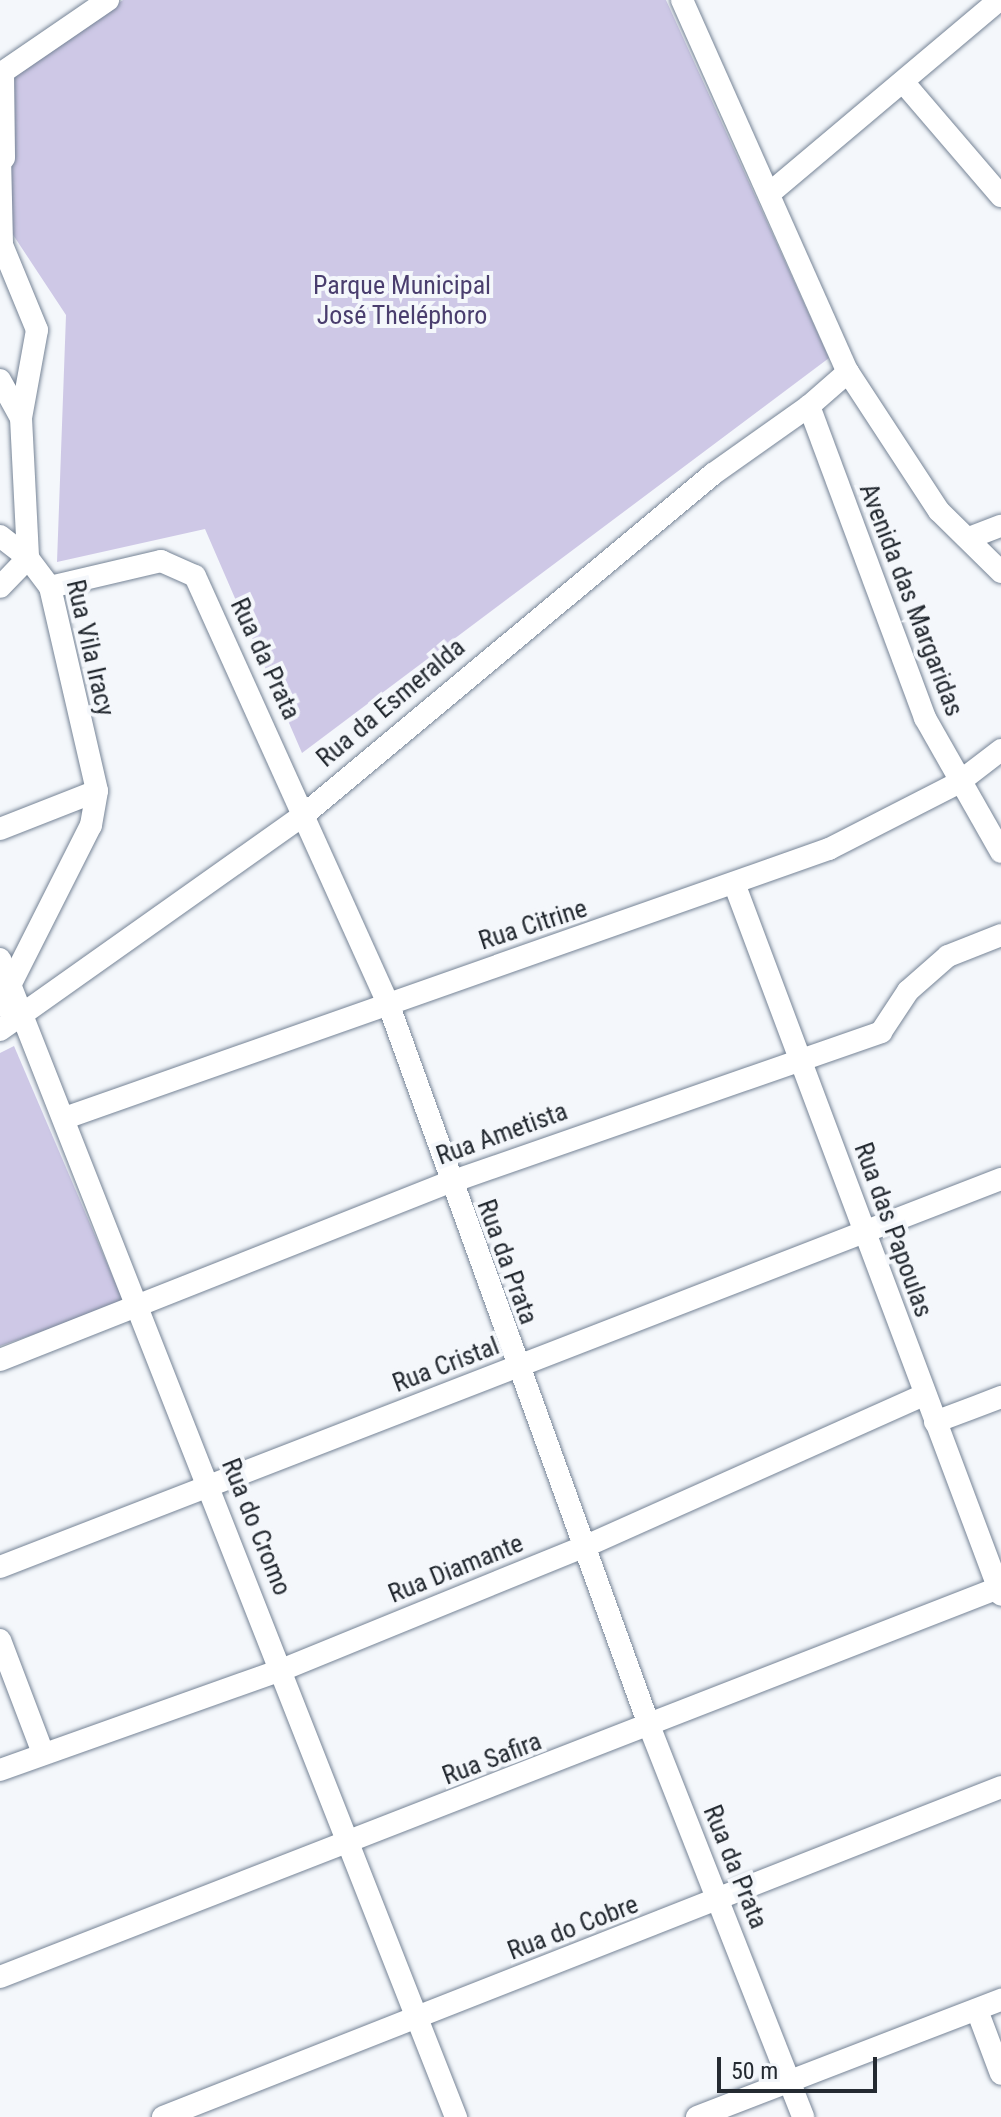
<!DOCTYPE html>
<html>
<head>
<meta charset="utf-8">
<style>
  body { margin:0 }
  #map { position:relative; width:1001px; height:2117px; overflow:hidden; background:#f4f7fb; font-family:"Roboto Condensed",sans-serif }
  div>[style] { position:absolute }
  .green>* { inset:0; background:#cec8e6 }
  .roads { filter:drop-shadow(0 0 2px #768496) drop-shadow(0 0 2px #768496) }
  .minor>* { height:22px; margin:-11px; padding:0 11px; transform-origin:11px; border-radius:11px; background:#fff }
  span { translate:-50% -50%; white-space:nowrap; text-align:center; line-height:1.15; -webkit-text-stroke:8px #f4f7fb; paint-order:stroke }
  .park-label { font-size:26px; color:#4a3e6e }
  .street-label { font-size:26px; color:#242a31 }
  .scale { position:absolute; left:717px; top:2057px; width:160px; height:36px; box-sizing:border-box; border:4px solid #242a31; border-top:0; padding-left:10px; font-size:24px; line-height:28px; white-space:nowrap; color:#242a31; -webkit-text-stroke:6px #f4f7fb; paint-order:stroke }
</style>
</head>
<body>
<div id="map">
  <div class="green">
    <div style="clip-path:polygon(123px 0,666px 0,829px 358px,302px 753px,205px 529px,57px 562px,66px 315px,0 215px,0 81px)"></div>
    <div style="clip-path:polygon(14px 1046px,124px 1303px,0 1346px,0 1053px)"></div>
  </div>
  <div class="roads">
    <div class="minor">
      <div style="left:682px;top:0;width:407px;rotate:66deg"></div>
      <div style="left:848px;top:372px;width:166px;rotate:56.8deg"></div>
      <div style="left:939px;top:511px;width:87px;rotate:44.5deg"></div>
      <div style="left:3px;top:73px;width:85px;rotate:89.3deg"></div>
      <div style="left:0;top:74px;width:131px;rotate:-34.4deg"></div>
      <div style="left:904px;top:83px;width:149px;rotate:49.4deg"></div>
      <div style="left:0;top:156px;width:89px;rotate:88.7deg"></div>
      <div style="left:2px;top:245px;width:92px;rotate:67.6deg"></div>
      <div style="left:37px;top:330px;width:89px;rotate:100.3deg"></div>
      <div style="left:21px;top:418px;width:140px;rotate:87.1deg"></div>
      <div style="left:28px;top:558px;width:36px;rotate:53deg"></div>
      <div style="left:50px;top:587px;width:209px;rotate:77deg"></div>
      <div style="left:97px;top:791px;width:35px;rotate:100deg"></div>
      <div style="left:91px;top:825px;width:202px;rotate:116.8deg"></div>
      <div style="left:770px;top:193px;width:299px;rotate:-40.1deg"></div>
      <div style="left:848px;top:372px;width:52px;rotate:138.9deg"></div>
      <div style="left:809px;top:406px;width:333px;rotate:69.6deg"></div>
      <div style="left:925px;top:718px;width:154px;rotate:60.4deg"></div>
      <div style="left:0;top:380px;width:43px;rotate:61.1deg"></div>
      <div style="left:0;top:536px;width:36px;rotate:38deg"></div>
      <div style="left:28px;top:558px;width:40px;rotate:134deg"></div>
      <div style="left:969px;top:538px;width:34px;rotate:-21deg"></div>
      <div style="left:50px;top:587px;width:114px;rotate:-13.2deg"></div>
      <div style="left:161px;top:561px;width:37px;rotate:24deg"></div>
      <div style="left:195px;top:576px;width:469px;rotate:65.7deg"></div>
      <div style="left:388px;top:1003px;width:771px;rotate:70.13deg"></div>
      <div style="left:650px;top:1728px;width:418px;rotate:68.5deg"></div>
      <div style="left:0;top:829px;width:104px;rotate:-21.4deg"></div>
      <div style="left:734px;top:883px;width:760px;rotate:69.44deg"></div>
      <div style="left:0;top:959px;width:1245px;rotate:68.51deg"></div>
      <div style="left:0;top:1030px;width:375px;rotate:-35.3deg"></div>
      <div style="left:306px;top:813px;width:530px;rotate:-39.79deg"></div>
      <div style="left:713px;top:474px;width:118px;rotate:-35.3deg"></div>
      <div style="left:65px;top:1118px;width:810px;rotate:-19.4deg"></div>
      <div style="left:829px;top:849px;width:145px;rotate:-27.1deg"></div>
      <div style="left:958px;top:783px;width:54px;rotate:-37.5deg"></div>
      <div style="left:0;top:1360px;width:482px;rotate:-21.6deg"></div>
      <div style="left:448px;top:1183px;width:459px;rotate:-19.2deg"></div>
      <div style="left:881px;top:1032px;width:49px;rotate:-56.6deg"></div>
      <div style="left:908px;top:991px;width:53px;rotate:-41.2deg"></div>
      <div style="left:948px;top:956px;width:57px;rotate:-21.6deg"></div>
      <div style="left:935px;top:1422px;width:71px;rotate:-20.7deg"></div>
      <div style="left:0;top:1567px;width:1074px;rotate:-21.19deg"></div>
      <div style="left:0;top:1640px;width:121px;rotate:69.2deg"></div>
      <div style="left:0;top:1770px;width:301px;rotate:-19.6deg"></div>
      <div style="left:284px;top:1669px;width:326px;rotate:-22.2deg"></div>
      <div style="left:586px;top:1546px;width:370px;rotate:-24.1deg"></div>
      <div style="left:0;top:1977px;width:1074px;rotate:-21.29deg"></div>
      <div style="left:977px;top:2010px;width:68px;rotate:69.4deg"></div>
      <div style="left:163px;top:2117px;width:901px;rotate:-21.49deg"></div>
      <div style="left:697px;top:2117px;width:326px;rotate:-21.1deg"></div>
    </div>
  </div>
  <div class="park-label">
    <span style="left:402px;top:301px">Parque Municipal<br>José Theléphoro</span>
  </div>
  <div class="street-label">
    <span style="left:911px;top:600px;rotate:69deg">Avenida das Margaridas</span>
    <span style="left:90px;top:648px;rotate:77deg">Rua Vila Iracy</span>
    <span style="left:265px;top:659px;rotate:65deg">Rua da Prata</span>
    <span style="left:391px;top:703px;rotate:-40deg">Rua da Esmeralda</span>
    <span style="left:533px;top:925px;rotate:-18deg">Rua Citrine</span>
    <span style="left:502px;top:1134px;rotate:-20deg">Rua Ametista</span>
    <span style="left:893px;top:1230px;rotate:70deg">Rua das Papoulas</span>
    <span style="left:507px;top:1262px;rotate:70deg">Rua da Prata</span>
    <span style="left:446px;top:1365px;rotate:-21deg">Rua Cristal</span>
    <span style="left:256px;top:1527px;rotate:68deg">Rua do Cromo</span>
    <span style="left:456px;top:1569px;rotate:-22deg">Rua Diamante</span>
    <span style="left:492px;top:1759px;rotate:-21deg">Rua Safira</span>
    <span style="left:735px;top:1867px;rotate:68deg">Rua da Prata</span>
    <span style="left:573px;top:1928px;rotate:-21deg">Rua do Cobre</span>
  </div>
  <div class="scale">50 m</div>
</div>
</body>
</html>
